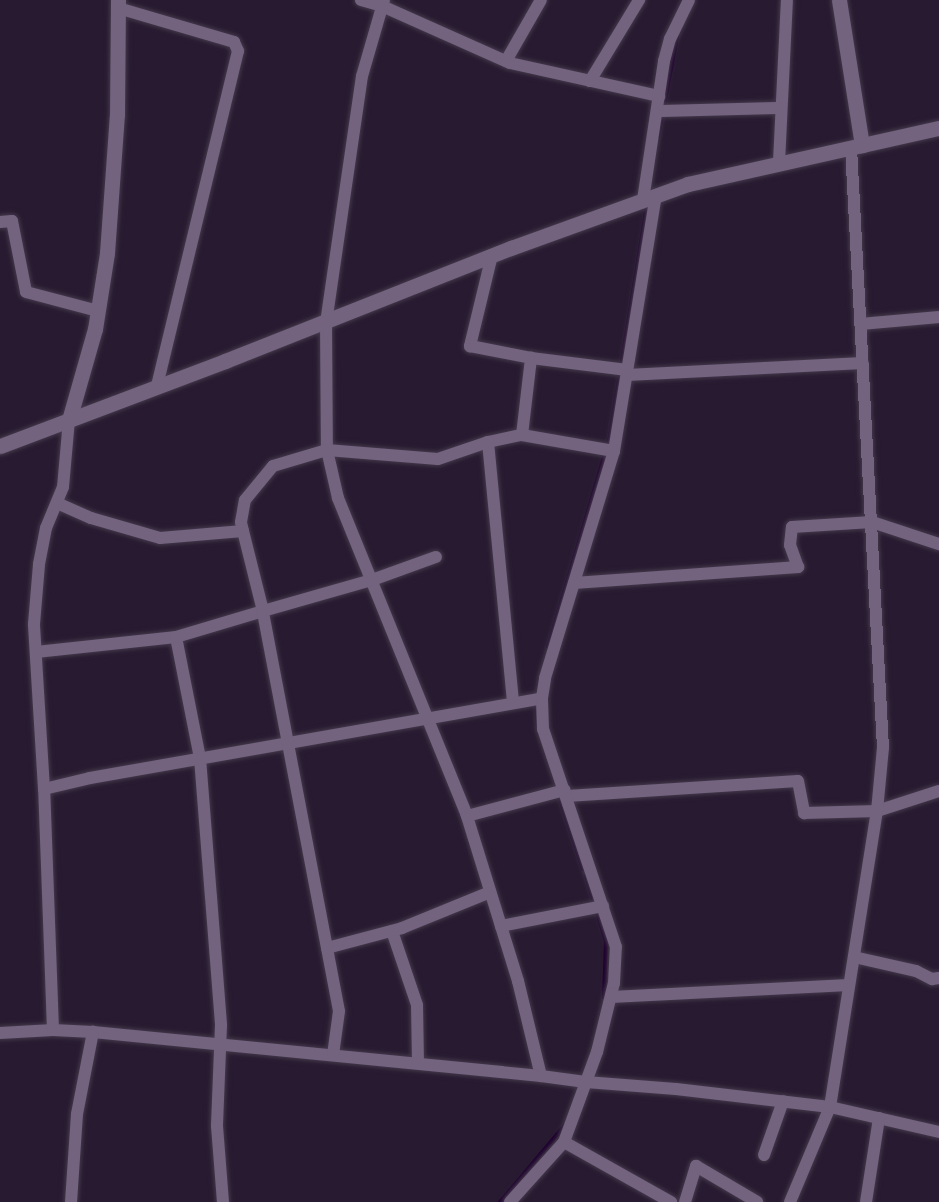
<!DOCTYPE html>
<html>
<head>
<meta charset="utf-8">
<style>
  body { margin:0 }
  #map { position:relative; width:939px; height:1202px; overflow:hidden; background:#281b31; font-family:Lora,serif }
  div>[style] { position:absolute }
  .stream>* { height:4px; margin:-2px; padding:0 2px; transform-origin:2px; border-radius:2px; background:#1f022f }
  .roads { filter:drop-shadow(0 0 2px #44394b) drop-shadow(0 0 2px #44394b) }
  .minor>* { height:12px; margin:-6px; padding:0 6px; transform-origin:6px; border-radius:6px; background:#73637f }
  .tertiary>* { height:15px; margin:-7.5px; padding:0 7.5px; transform-origin:7.5px; border-radius:7.5px; background:#73637f }
  span { translate:-50% -50%; white-space:nowrap; text-align:center; line-height:1.15; -webkit-text-stroke:6px #1e1127; paint-order:stroke }
</style>
</head>
<body>
<div id="map">
  <div class="stream">
    <div style="left:658px;top:137px;width:103px;rotate:-79.3deg"></div>
    <div style="left:548px;top:647px;width:220px;rotate:-73.6deg"></div>
    <div style="left:610px;top:436px;width:235px;rotate:-80.9deg"></div>
    <div style="left:536px;top:704px;width:22px;rotate:85deg"></div>
    <div style="left:558px;top:793px;width:80px;rotate:71.8deg"></div>
    <div style="left:586px;top:876px;width:69px;rotate:73.1deg"></div>
    <div style="left:606px;top:942px;width:55px;rotate:92.1deg"></div>
    <div style="left:500px;top:1202px;width:101px;rotate:-49.8deg"></div>
  </div>
  <div class="roads">
    <div class="minor">
      <div style="left:361px;top:0;width:22px;rotate:16deg"></div>
      <div style="left:382px;top:6px;width:140px;rotate:24deg"></div>
      <div style="left:510px;top:63px;width:153px;rotate:12.5deg"></div>
      <div style="left:384px;top:0;width:79px;rotate:106.1deg"></div>
      <div style="left:362px;top:76px;width:249px;rotate:98.3deg"></div>
      <div style="left:326px;top:322px;width:128px;rotate:89.6deg"></div>
      <div style="left:327px;top:450px;width:49px;rotate:77.1deg"></div>
      <div style="left:338px;top:498px;width:340px;rotate:67.9deg"></div>
      <div style="left:466px;top:813px;width:176px;rotate:72.8deg"></div>
      <div style="left:518px;top:981px;width:98px;rotate:76.4deg"></div>
      <div style="left:118px;top:8px;width:121px;rotate:16.3deg"></div>
      <div style="left:234px;top:42px;width:10px;rotate:66deg"></div>
      <div style="left:238px;top:51px;width:346px;rotate:103.6deg"></div>
      <div style="left:506px;top:61px;width:70px;rotate:-60.2deg"></div>
      <div style="left:590px;top:81px;width:95px;rotate:-58.8deg"></div>
      <div style="left:658px;top:111px;width:122px;rotate:-1.4deg"></div>
      <div style="left:779px;top:162px;width:162px;rotate:-87.2deg"></div>
      <div style="left:643px;top:200px;width:141px;rotate:-81.4deg"></div>
      <div style="left:664px;top:61px;width:23px;rotate:-75deg"></div>
      <div style="left:670px;top:39px;width:43px;rotate:-64deg"></div>
      <div style="left:0;top:222px;width:12px;rotate:-5deg"></div>
      <div style="left:12px;top:221px;width:72px;rotate:78.8deg"></div>
      <div style="left:26px;top:292px;width:74px;rotate:14.8deg"></div>
      <div style="left:492px;top:255px;width:94px;rotate:103.6deg"></div>
      <div style="left:470px;top:346px;width:62px;rotate:11.1deg"></div>
      <div style="left:861px;top:324px;width:78px;rotate:-5.1deg"></div>
      <div style="left:627px;top:375px;width:236px;rotate:-2.9deg"></div>
      <div style="left:522px;top:435px;width:78px;rotate:-83.3deg"></div>
      <div style="left:531px;top:358px;width:97px;rotate:7.1deg"></div>
      <div style="left:488px;top:442px;width:35px;rotate:-12deg"></div>
      <div style="left:522px;top:435px;width:93px;rotate:9.9deg"></div>
      <div style="left:57px;top:503px;width:37px;rotate:24deg"></div>
      <div style="left:91px;top:518px;width:72px;rotate:16.2deg"></div>
      <div style="left:160px;top:538px;width:83px;rotate:-4.8deg"></div>
      <div style="left:243px;top:531px;width:9px;rotate:-103deg"></div>
      <div style="left:241px;top:522px;width:22px;rotate:-80deg"></div>
      <div style="left:245px;top:500px;width:44px;rotate:-50.5deg"></div>
      <div style="left:273px;top:466px;width:56px;rotate:-16.5deg"></div>
      <div style="left:327px;top:450px;width:111px;rotate:4.6deg"></div>
      <div style="left:438px;top:459px;width:53px;rotate:-18.8deg"></div>
      <div style="left:488px;top:442px;width:261px;rotate:84.5deg"></div>
      <div style="left:574px;top:583px;width:225px;rotate:-4.1deg"></div>
      <div style="left:798px;top:567px;width:23px;rotate:-110deg"></div>
      <div style="left:790px;top:545px;width:18px;rotate:-84deg"></div>
      <div style="left:792px;top:527px;width:80px;rotate:-3.6deg"></div>
      <div style="left:872px;top:522px;width:71px;rotate:18.2deg"></div>
      <div style="left:176px;top:637px;width:123px;rotate:78.8deg"></div>
      <div style="left:200px;top:758px;width:139px;rotate:85.5deg"></div>
      <div style="left:211px;top:897px;width:128px;rotate:85.5deg"></div>
      <div style="left:221px;top:1025px;width:101px;rotate:92.3deg"></div>
      <div style="left:217px;top:1126px;width:76px;rotate:85.5deg"></div>
      <div style="left:36px;top:652px;width:141px;rotate:-6.1deg"></div>
      <div style="left:176px;top:637px;width:91px;rotate:-16.6deg"></div>
      <div style="left:263px;top:611px;width:82px;rotate:-104deg"></div>
      <div style="left:44px;top:789px;width:47px;rotate:-13.4deg"></div>
      <div style="left:90px;top:778px;width:459px;rotate:-10deg"></div>
      <div style="left:567px;top:796px;width:231px;rotate:-3.7deg"></div>
      <div style="left:798px;top:781px;width:33px;rotate:79deg"></div>
      <div style="left:804px;top:813px;width:73px;rotate:-1.6deg"></div>
      <div style="left:877px;top:811px;width:65px;rotate:-17.9deg"></div>
      <div style="left:467px;top:816px;width:101px;rotate:-14.9deg"></div>
      <div style="left:501px;top:926px;width:104px;rotate:-11.1deg"></div>
      <div style="left:392px;top:931px;width:78px;rotate:71.3deg"></div>
      <div style="left:417px;top:1005px;width:58px;rotate:89deg"></div>
      <div style="left:327px;top:948px;width:78px;rotate:-14.9deg"></div>
      <div style="left:402px;top:928px;width:95px;rotate:-22.2deg"></div>
      <div style="left:854px;top:957px;width:64px;rotate:12.7deg"></div>
      <div style="left:916px;top:971px;width:18px;rotate:27deg"></div>
      <div style="left:932px;top:979px;width:7px;rotate:-8deg"></div>
      <div style="left:611px;top:997px;width:238px;rotate:-2.9deg"></div>
      <div style="left:53px;top:1030px;width:241px;rotate:-92.1deg"></div>
      <div style="left:44px;top:789px;width:165px;rotate:-93.5deg"></div>
      <div style="left:34px;top:624px;width:60px;rotate:-85.2deg"></div>
      <div style="left:39px;top:564px;width:37px;rotate:-79deg"></div>
      <div style="left:46px;top:528px;width:44px;rotate:-67.5deg"></div>
      <div style="left:63px;top:487px;width:67px;rotate:-84.9deg"></div>
      <div style="left:0;top:1033px;width:53px;rotate:-3.2deg"></div>
      <div style="left:53px;top:1030px;width:40px;rotate:2.9deg"></div>
      <div style="left:93px;top:1032px;width:450px;rotate:5.6deg"></div>
      <div style="left:541px;top:1076px;width:45px;rotate:7.6deg"></div>
      <div style="left:586px;top:1082px;width:90px;rotate:4.4deg"></div>
      <div style="left:676px;top:1089px;width:155px;rotate:6.7deg"></div>
      <div style="left:830px;top:1107px;width:112px;rotate:12.9deg"></div>
      <div style="left:333px;top:1055px;width:44px;rotate:-82.2deg"></div>
      <div style="left:339px;top:1011px;width:407px;rotate:-100.8deg"></div>
      <div style="left:263px;top:611px;width:113px;rotate:-15.9deg"></div>
      <div style="left:372px;top:580px;width:68px;rotate:-19.8deg"></div>
      <div style="left:564px;top:1142px;width:123px;rotate:29.3deg"></div>
      <div style="left:764px;top:1155px;width:57px;rotate:-70.6deg"></div>
      <div style="left:71px;top:1202px;width:88px;rotate:-86.1deg"></div>
      <div style="left:77px;top:1114px;width:84px;rotate:-79deg"></div>
      <div style="left:510px;top:1202px;width:81px;rotate:-48deg"></div>
      <div style="left:564px;top:1142px;width:96px;rotate:-69.9deg"></div>
      <div style="left:597px;top:1052px;width:71px;rotate:-76.2deg"></div>
      <div style="left:614px;top:983px;width:36px;rotate:-87deg"></div>
      <div style="left:616px;top:947px;width:230px;rotate:-108.5deg"></div>
      <div style="left:543px;top:729px;width:31px;rotate:-92deg"></div>
      <div style="left:542px;top:698px;width:20px;rotate:-81deg"></div>
      <div style="left:545px;top:678px;width:237px;rotate:-73.1deg"></div>
      <div style="left:614px;top:451px;width:259px;rotate:-80.7deg"></div>
      <div style="left:685px;top:1202px;width:38px;rotate:-73deg"></div>
      <div style="left:696px;top:1166px;width:71px;rotate:30.5deg"></div>
      <div style="left:790px;top:1202px;width:103px;rotate:-67.2deg"></div>
      <div style="left:830px;top:1107px;width:300px;rotate:-81deg"></div>
      <div style="left:877px;top:811px;width:63px;rotate:-84.6deg"></div>
      <div style="left:883px;top:748px;width:602px;rotate:-93.05deg"></div>
      <div style="left:866px;top:1202px;width:85px;rotate:-81.2deg"></div>
    </div>
    <div class="tertiary">
      <div style="left:839px;top:0;width:147px;rotate:81deg"></div>
      <div style="left:69px;top:420px;width:95px;rotate:-74.1deg"></div>
      <div style="left:95px;top:329px;width:77px;rotate:-81deg"></div>
      <div style="left:107px;top:253px;width:138px;rotate:-85.9deg"></div>
      <div style="left:117px;top:115px;width:115px;rotate:-89.5deg"></div>
      <div style="left:0;top:446px;width:241px;rotate:-20.7deg"></div>
      <div style="left:225px;top:361px;width:308px;rotate:-21.6deg"></div>
      <div style="left:511px;top:248px;width:188px;rotate:-19.9deg"></div>
      <div style="left:688px;top:184px;width:257px;rotate:-12.6deg"></div>
    </div>
  </div>
</div>
</body>
</html>
